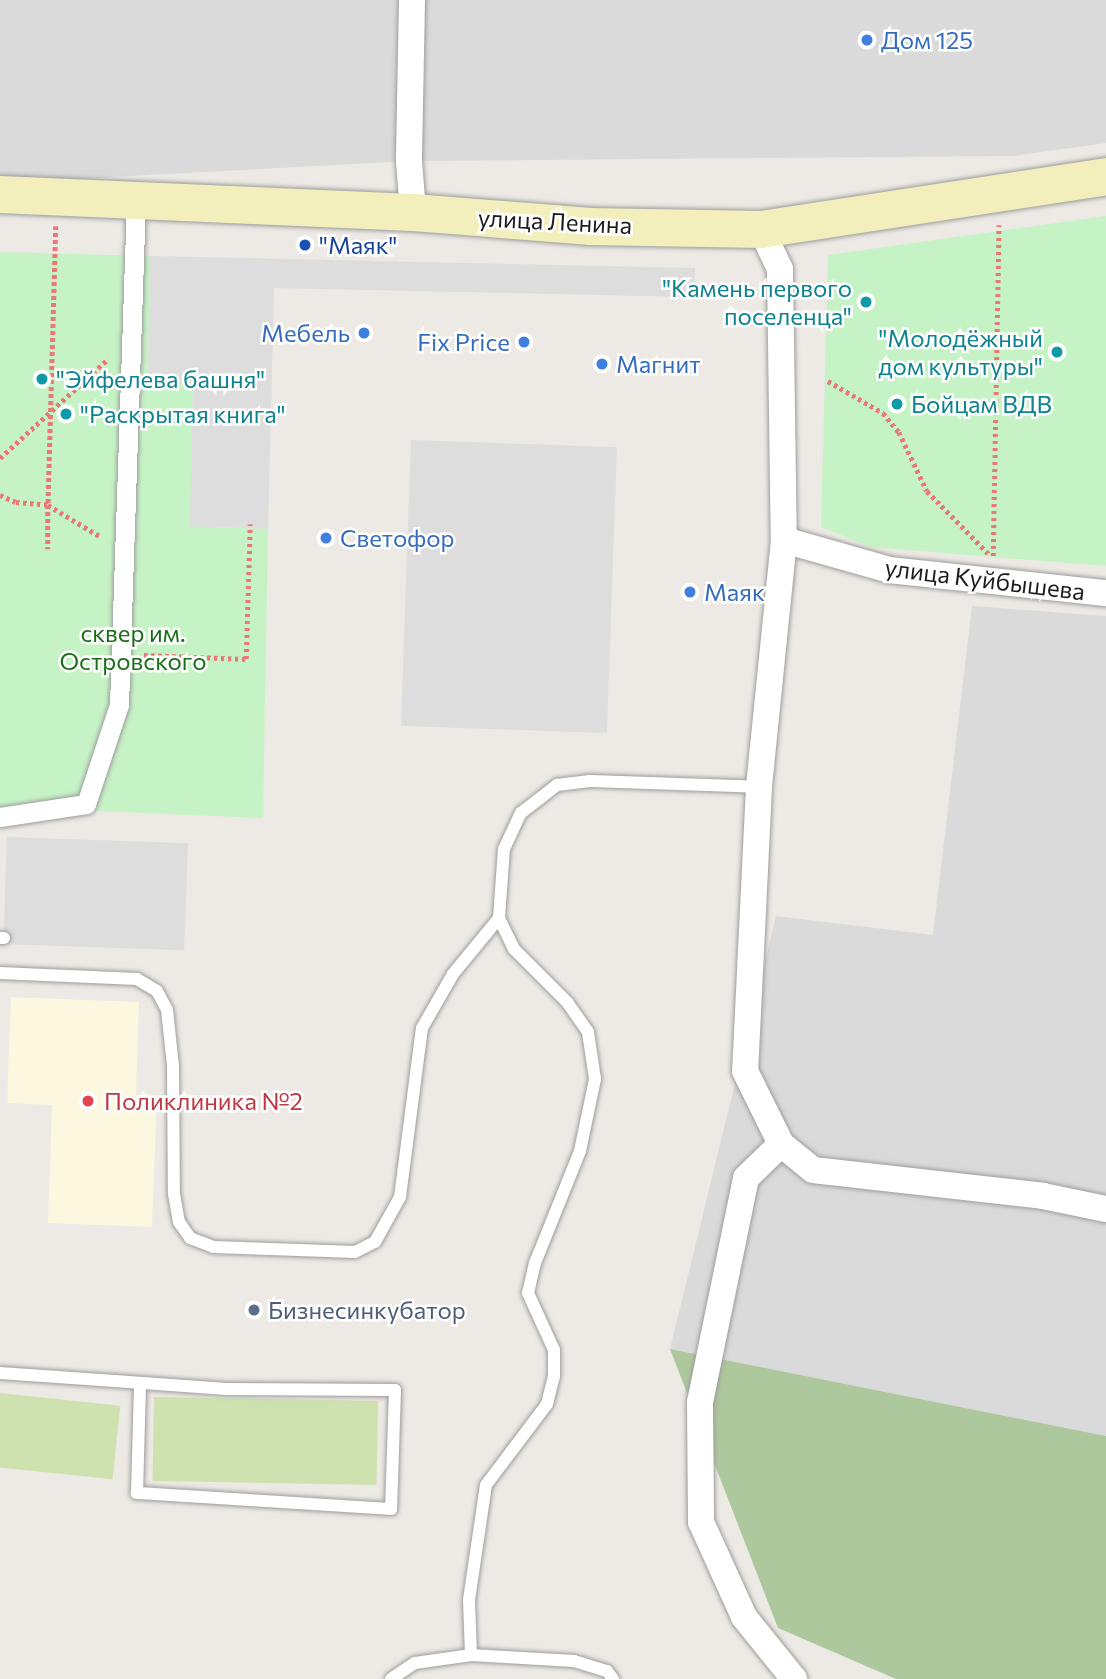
<!DOCTYPE html>
<html>
<head>
<meta charset="utf-8">
<style>
  body { margin:0 }
  #map { position:relative; width:1106px; height:1679px; overflow:hidden; background:#ede9e4; font-family:Commissioner,sans-serif }
  div>[style] { position:absolute }
  .residential>* { inset:0; background:#dbdada }
  .education>* { inset:0; background:#fbf8df }
  .grass>* { inset:0; background:#cee2af; transform-origin:0 0 }
  .forest>* { inset:0; background:#aec89d }
  .park>* { inset:0; background:#c6f3c5 }
  .parking>* { inset:0; background:#ddd; transform-origin:0 0 }
  .path>* { height:4.5px; margin-top:-2.25px; transform-origin:0; background:repeating-linear-gradient(90deg,#ea7879 0 3.5px,transparent 0 7px) }
  .roads { filter:drop-shadow(0 0 2px #9e9e9e) drop-shadow(0 0 2px #9e9e9e) }
  .service>* { height:12px; margin:-6px; padding:0 6px; transform-origin:6px; border-radius:6px; background:#fff }
  .pedestrian>* { height:19px; margin:-9.5px; padding:0 9.5px; transform-origin:9.5px; border-radius:9.5px; background:#fff }
  .minor>* { height:26px; margin:-13px; padding:0 13px; transform-origin:13px; border-radius:13px; background:#fff }
  .secondary>* { height:37px; margin:-18.5px; padding:0 18.5px; transform-origin:18.5px; border-radius:18.5px; background:#f2efbd }
  .dots>* { width:19px; height:19px; translate:-50% -50%; box-sizing:border-box; border:4px solid #fff; border-radius:50% }
  span { translate:-50% -50%; white-space:nowrap; text-align:center; line-height:1.15; -webkit-text-stroke:5px #fff; paint-order:stroke }
  .shop-label { font-size:24px; color:#366cbe }
  .left { translate:0 -50%; text-align:left }
  .right { translate:-100% -50%; text-align:right }
  .street-label { font-size:24px; color:#1d1d1d }
  .transit-label { font-size:24px; color:#164399 }
  .culture-label { font-size:24px; color:#0d838f }
  .park-label { font-size:24px; color:#1a6e17 }
  .health-label { font-size:24px; color:#be3a42 }
  .service-label { font-size:24px; color:#4e5e75 }
</style>
</head>
<body>
<div id="map">
  <div class="residential">
    <div style="clip-path:polygon(0 0,1106px 0,1106px 143px,1012px 156px,409px 161px,0 183px)"></div>
    <div style="clip-path:polygon(972px 606px,1106px 616px,1106px 1436px,670px 1349px,776px 916px,933px 935px)"></div>
  </div>
  <div class="education">
    <div style="clip-path:polygon(11px 997px,139px 1002px,136px 1095px,157px 1097px,152px 1227px,48px 1223px,52px 1105px,7px 1103px)"></div>
  </div>
  <div class="grass">
    <div style="left:0;top:1393px;width:121px;height:74px;rotate:6deg"></div>
    <div style="left:154px;top:1397px;width:224px;height:84px;rotate:1deg"></div>
  </div>
  <div class="forest">
    <div style="clip-path:polygon(670px 1349px,1106px 1436px,1106px 1679px,896px 1679px,778px 1628px)"></div>
  </div>
  <div class="park">
    <div style="clip-path:polygon(1106px 216px,1106px 566px,871px 547px,821px 527px,828px 255px)"></div>
    <div style="clip-path:polygon(0 252px,150px 256px,148px 382px,193px 385px,190px 526px,268px 529px,263px 818px,0 807px)"></div>
  </div>
  <div class="parking">
    <div style="clip-path:polygon(150px 256px,695px 268px,694px 297px,274px 288px,268px 529px,190px 526px,193px 385px,148px 383px)"></div>
    <div style="left:411px;top:440px;width:206px;height:286px;rotate:2deg"></div>
    <div style="left:7px;top:837px;width:181px;height:107px;rotate:2deg"></div>
  </div>
  <div class="path">
    <div style="left:56px;top:226px;width:279px;rotate:91.6deg"></div>
    <div style="left:48px;top:505px;width:62px;rotate:31.1deg"></div>
    <div style="left:828px;top:381px;width:64px;rotate:30.2deg"></div>
    <div style="left:883px;top:413px;width:25px;rotate:50deg"></div>
    <div style="left:899px;top:432px;width:65px;rotate:64.6deg"></div>
    <div style="left:927px;top:491px;width:88px;rotate:45.5deg"></div>
    <div style="left:0;top:458px;width:147px;rotate:-42.5deg"></div>
    <div style="left:0;top:495px;width:17px;rotate:24deg"></div>
    <div style="left:16px;top:502px;width:32px;rotate:5deg"></div>
    <div style="left:48px;top:505px;width:44px;rotate:90deg"></div>
    <div style="left:993px;top:556px;width:331px;rotate:-89deg"></div>
    <div style="left:144px;top:655px;width:102px;rotate:2.2deg"></div>
    <div style="left:246px;top:659px;width:135px;rotate:-88.3deg"></div>
  </div>
  <div class="roads">
    <div class="service">
      <div style="left:0;top:938px;width:4px"></div>
      <div style="left:0;top:973px;width:137px;rotate:2.5deg"></div>
      <div style="left:137px;top:979px;width:23px;rotate:31deg"></div>
      <div style="left:157px;top:991px;width:21px;rotate:62deg"></div>
      <div style="left:167px;top:1010px;width:56px;rotate:83.9deg"></div>
      <div style="left:173px;top:1066px;width:128px;rotate:89.6deg"></div>
      <div style="left:174px;top:1194px;width:28px;rotate:80deg"></div>
      <div style="left:179px;top:1222px;width:19px;rotate:55deg"></div>
      <div style="left:190px;top:1238px;width:25px;rotate:21deg"></div>
      <div style="left:213px;top:1247px;width:142px;rotate:2deg"></div>
      <div style="left:355px;top:1252px;width:22px;rotate:-27deg"></div>
      <div style="left:375px;top:1242px;width:51px;rotate:-60.9deg"></div>
      <div style="left:400px;top:1197px;width:170px;rotate:-82.6deg"></div>
      <div style="left:422px;top:1028px;width:62px;rotate:-60.1deg"></div>
      <div style="left:453px;top:974px;width:72px;rotate:-50.6deg"></div>
      <div style="left:0;top:1373px;width:115px;rotate:4deg"></div>
      <div style="left:115px;top:1381px;width:112px;rotate:4.1deg"></div>
      <div style="left:227px;top:1389px;width:168px;rotate:0.3deg"></div>
      <div style="left:395px;top:1390px;width:119px;rotate:91.9deg"></div>
      <div style="left:391px;top:1509px;width:255px;rotate:-176.4deg"></div>
      <div style="left:137px;top:1493px;width:110px;rotate:-88.4deg"></div>
      <div style="left:471px;top:1655px;width:55px;rotate:-92.1deg"></div>
      <div style="left:469px;top:1600px;width:116px;rotate:-81.6deg"></div>
      <div style="left:486px;top:1485px;width:101px;rotate:-53deg"></div>
      <div style="left:547px;top:1404px;width:29px;rotate:-76deg"></div>
      <div style="left:554px;top:1376px;width:26px;rotate:-90deg"></div>
      <div style="left:554px;top:1350px;width:63px;rotate:-114.5deg"></div>
      <div style="left:528px;top:1293px;width:31px;rotate:-77deg"></div>
      <div style="left:535px;top:1263px;width:121px;rotate:-68.1deg"></div>
      <div style="left:580px;top:1151px;width:74px;rotate:-78.2deg"></div>
      <div style="left:595px;top:1079px;width:48px;rotate:-98.5deg"></div>
      <div style="left:588px;top:1032px;width:35px;rotate:-125deg"></div>
      <div style="left:568px;top:1003px;width:76px;rotate:-135deg"></div>
      <div style="left:514px;top:949px;width:34px;rotate:-116deg"></div>
      <div style="left:499px;top:918px;width:69px;rotate:-85.9deg"></div>
      <div style="left:504px;top:849px;width:40px;rotate:-65deg"></div>
      <div style="left:521px;top:813px;width:46px;rotate:-37.9deg"></div>
      <div style="left:557px;top:785px;width:33px;rotate:-7deg"></div>
      <div style="left:590px;top:781px;width:169px;rotate:2deg"></div>
      <div style="left:391px;top:1679px;width:29px;rotate:-34deg"></div>
      <div style="left:415px;top:1663px;width:57px;rotate:-8.1deg"></div>
      <div style="left:471px;top:1655px;width:103px;rotate:3.3deg"></div>
      <div style="left:574px;top:1661px;width:34px;rotate:17deg"></div>
      <div style="left:607px;top:1671px;width:10px;rotate:53deg"></div>
    </div>
    <div class="pedestrian">
      <div style="left:0;top:817px;width:87px;rotate:-8.6deg"></div>
      <div style="left:86px;top:804px;width:104px;rotate:-71.6deg"></div>
      <div style="left:119px;top:705px;width:505px;rotate:-88.07deg"></div>
    </div>
    <div class="minor">
      <div style="left:412px;top:0;width:161px;rotate:91.1deg"></div>
      <div style="left:409px;top:161px;width:51px;rotate:85.5deg"></div>
      <div style="left:761px;top:229px;width:44px;rotate:64.6deg"></div>
      <div style="left:780px;top:269px;width:271px;rotate:89.2deg"></div>
      <div style="left:784px;top:540px;width:248px;rotate:95.8deg"></div>
      <div style="left:759px;top:787px;width:284px;rotate:92.8deg"></div>
      <div style="left:745px;top:1071px;width:81px;rotate:63.7deg"></div>
      <div style="left:781px;top:1144px;width:49px;rotate:135.8deg"></div>
      <div style="left:746px;top:1178px;width:229px;rotate:101.6deg"></div>
      <div style="left:700px;top:1402px;width:120px;rotate:89.5deg"></div>
      <div style="left:701px;top:1522px;width:104px;rotate:65.6deg"></div>
      <div style="left:744px;top:1617px;width:80px;rotate:51.1deg"></div>
      <div style="left:784px;top:540px;width:109px;rotate:15.9deg"></div>
      <div style="left:889px;top:570px;width:218px;rotate:6.1deg"></div>
      <div style="left:781px;top:1144px;width:41px;rotate:39.1deg"></div>
      <div style="left:813px;top:1170px;width:231px;rotate:6.4deg"></div>
      <div style="left:1043px;top:1196px;width:64px;rotate:11.7deg"></div>
    </div>
    <div class="secondary">
      <div style="left:0;top:194px;width:413px;rotate:2.5deg"></div>
      <div style="left:413px;top:212px;width:178px;rotate:4.5deg"></div>
      <div style="left:590px;top:226px;width:171px;rotate:1deg"></div>
      <div style="left:761px;top:229px;width:349px;rotate:-8.7deg"></div>
    </div>
  </div>
  <div class="dots">
    <div style="left:867px;top:40px;background:#3f7fe0"></div>
    <div style="left:305px;top:245px;background:#1a4fb4"></div>
    <div style="left:866px;top:302px;background:#0f9aa8"></div>
    <div style="left:364px;top:333px;background:#3f7fe0"></div>
    <div style="left:524px;top:342px;background:#3f7fe0"></div>
    <div style="left:1057px;top:352px;background:#0f9aa8"></div>
    <div style="left:602px;top:364px;background:#3f7fe0"></div>
    <div style="left:42px;top:379px;background:#0f9aa8"></div>
    <div style="left:897px;top:404px;background:#0f9aa8"></div>
    <div style="left:66px;top:414px;background:#0f9aa8"></div>
    <div style="left:326px;top:538px;background:#3f7fe0"></div>
    <div style="left:690px;top:592px;background:#3f7fe0"></div>
    <div style="left:88px;top:1101px;background:#e0444e"></div>
    <div style="left:254px;top:1310px;background:#5c6f8a"></div>
  </div>
  <div class="shop-label">
    <span class="left" style="left:881px;top:40px">Дом 125</span>
    <span class="right" style="left:350px;top:333px">Мебель</span>
    <span class="right" style="left:510px;top:342px">Fix Price</span>
    <span class="left" style="left:616px;top:364px">Магнит</span>
    <span class="left" style="left:340px;top:538px">Светофор</span>
    <span class="left" style="left:704px;top:592px">Maяк</span>
  </div>
  <div class="street-label">
    <span style="left:555px;top:221px;rotate:3deg">улица Ленина</span>
    <span style="left:985px;top:579px;rotate:7deg">улица Куйбышева</span>
  </div>
  <div class="transit-label">
    <span class="left" style="left:319px;top:245px">"Маяк"</span>
  </div>
  <div class="culture-label">
    <span class="right" style="left:852px;top:302px">"Камень первого<br>поселенца"</span>
    <span class="right" style="left:1043px;top:352px">"Молодёжный<br>дом культуры"</span>
    <span class="left" style="left:56px;top:379px">"Эйфелева башня"</span>
    <span class="left" style="left:911px;top:404px">Бойцам ВДВ</span>
    <span class="left" style="left:80px;top:414px">"Раскрытая книга"</span>
  </div>
  <div class="park-label">
    <span style="left:133px;top:647px">сквер им.<br>Островского</span>
  </div>
  <div class="health-label">
    <span class="left" style="left:104px;top:1101px">Поликлиника №2</span>
  </div>
  <div class="service-label">
    <span class="left" style="left:268px;top:1310px">Бизнесинкубатор</span>
  </div>
</div>
</body>
</html>
